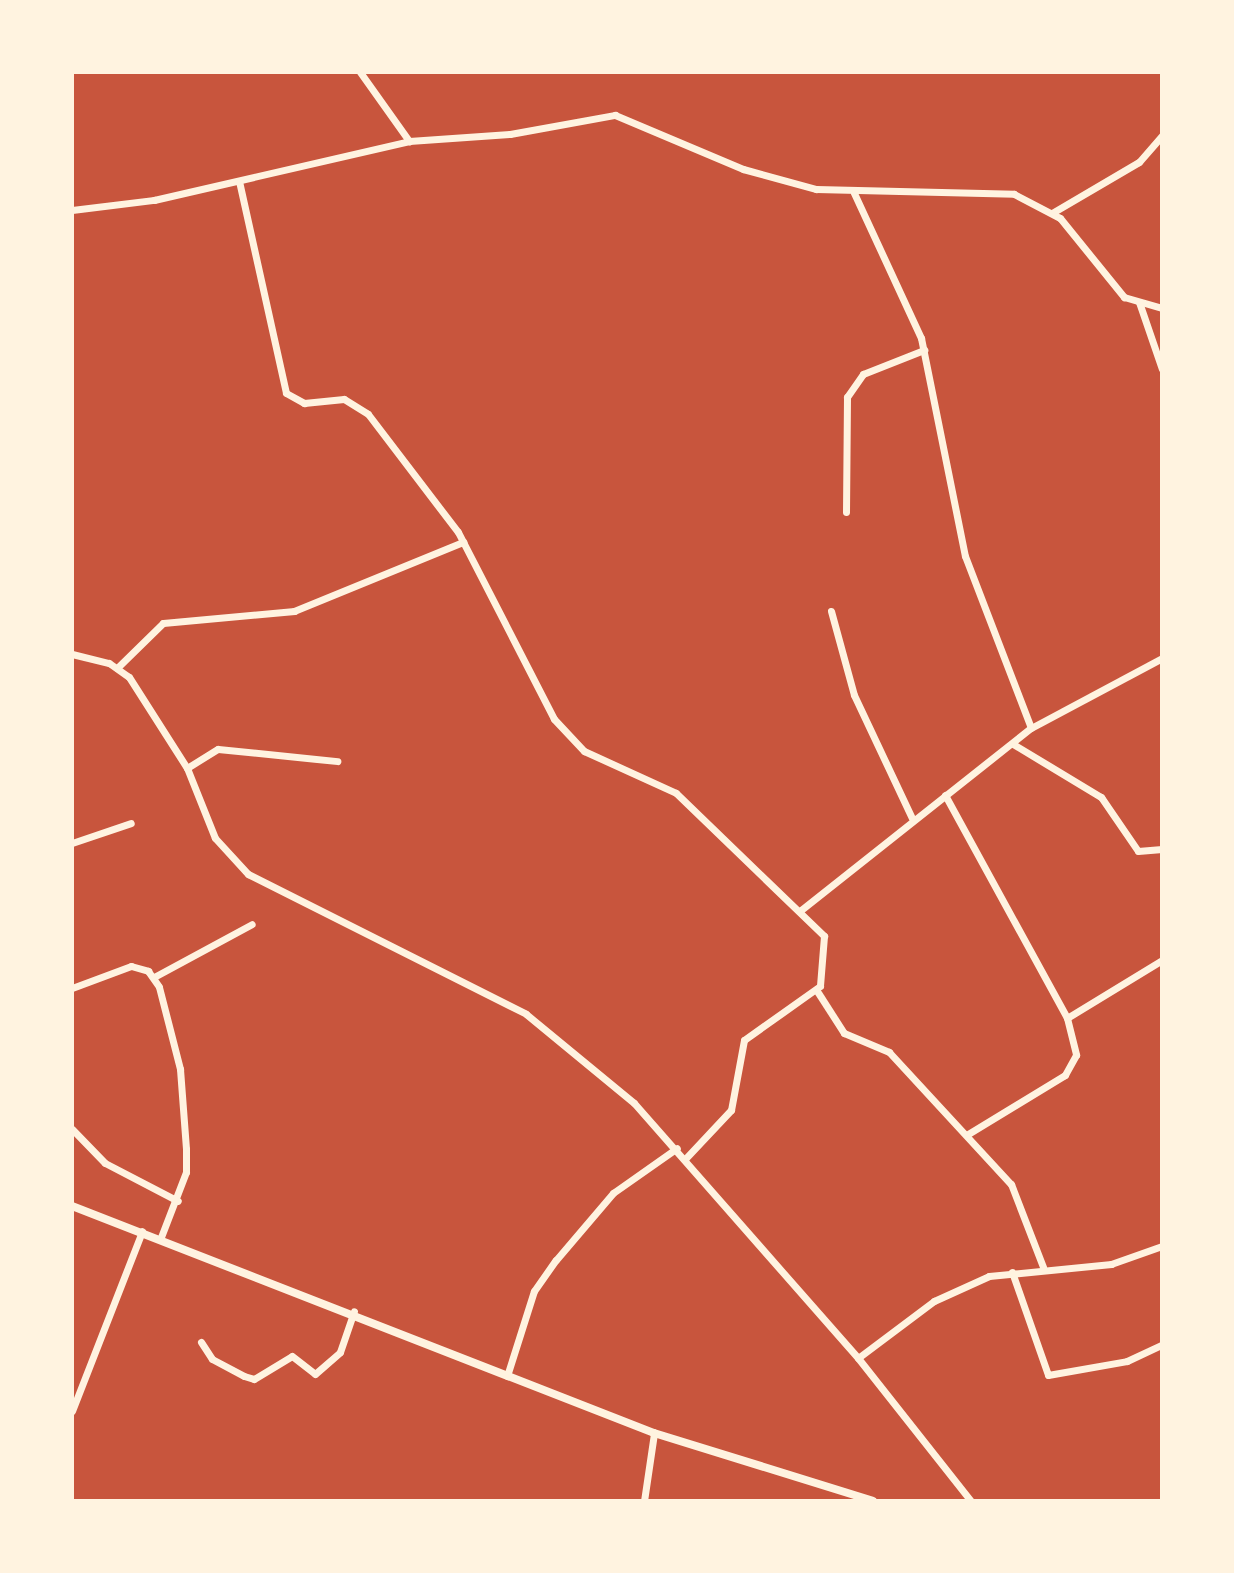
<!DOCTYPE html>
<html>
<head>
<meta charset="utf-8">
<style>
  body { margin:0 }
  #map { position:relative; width:1234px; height:1573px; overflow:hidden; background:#c8553d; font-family:Karla,sans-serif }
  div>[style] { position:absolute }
  .minor>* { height:7px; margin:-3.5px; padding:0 3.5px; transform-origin:3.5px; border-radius:3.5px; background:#fff3e0 }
  .tertiary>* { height:8px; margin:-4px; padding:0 4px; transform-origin:4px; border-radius:4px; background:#fff3e0 }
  span { translate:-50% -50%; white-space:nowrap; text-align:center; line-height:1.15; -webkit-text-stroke:6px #fff3e0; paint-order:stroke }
  .frame { position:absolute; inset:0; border:74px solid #fff3e0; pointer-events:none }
</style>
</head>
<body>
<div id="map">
  <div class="minor">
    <div style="left:360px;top:72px;width:85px;rotate:54.6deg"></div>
    <div style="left:409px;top:141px;width:101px;rotate:-4deg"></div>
    <div style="left:510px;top:134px;width:107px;rotate:-10.3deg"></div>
    <div style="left:615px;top:115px;width:139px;rotate:22.9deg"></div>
    <div style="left:743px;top:169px;width:76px;rotate:15.3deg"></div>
    <div style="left:816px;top:189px;width:198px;rotate:1.4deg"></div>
    <div style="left:1014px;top:194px;width:52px;rotate:27.6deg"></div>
    <div style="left:1060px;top:218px;width:102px;rotate:51deg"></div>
    <div style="left:1124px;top:297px;width:40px;rotate:16deg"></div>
    <div style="left:239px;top:181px;width:217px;rotate:77.5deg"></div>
    <div style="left:286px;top:393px;width:21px;rotate:29deg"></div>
    <div style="left:304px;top:403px;width:40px;rotate:-5.7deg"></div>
    <div style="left:344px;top:399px;width:28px;rotate:32deg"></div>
    <div style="left:368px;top:414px;width:148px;rotate:52.7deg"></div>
    <div style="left:458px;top:532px;width:210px;rotate:62.8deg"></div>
    <div style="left:554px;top:719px;width:44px;rotate:46.8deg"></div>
    <div style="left:584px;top:751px;width:101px;rotate:24.5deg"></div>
    <div style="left:676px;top:793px;width:206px;rotate:44deg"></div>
    <div style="left:824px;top:936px;width:50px;rotate:94.6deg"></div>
    <div style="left:820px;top:986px;width:93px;rotate:144.6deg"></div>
    <div style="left:744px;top:1040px;width:71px;rotate:100.5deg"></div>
    <div style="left:731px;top:1110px;width:66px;rotate:133.2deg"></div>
    <div style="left:854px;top:193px;width:160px;rotate:65.2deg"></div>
    <div style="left:921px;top:338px;width:222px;rotate:78.6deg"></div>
    <div style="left:965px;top:556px;width:184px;rotate:69deg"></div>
    <div style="left:72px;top:210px;width:83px;rotate:-7deg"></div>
    <div style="left:154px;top:200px;width:262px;rotate:-13deg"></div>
    <div style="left:1052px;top:213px;width:101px;rotate:-30.4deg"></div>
    <div style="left:1139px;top:162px;width:35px;rotate:-49deg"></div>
    <div style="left:1139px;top:302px;width:71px;rotate:71.1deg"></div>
    <div style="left:846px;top:512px;width:115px;rotate:-89.5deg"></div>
    <div style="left:847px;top:397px;width:28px;rotate:-55deg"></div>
    <div style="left:863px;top:374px;width:66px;rotate:-21.5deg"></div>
    <div style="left:831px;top:611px;width:87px;rotate:74.7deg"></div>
    <div style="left:854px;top:695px;width:136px;rotate:64.8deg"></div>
    <div style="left:72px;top:654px;width:38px;rotate:14deg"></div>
    <div style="left:109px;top:663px;width:24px;rotate:35deg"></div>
    <div style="left:129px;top:677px;width:108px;rotate:57.5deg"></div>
    <div style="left:187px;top:768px;width:75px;rotate:68.2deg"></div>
    <div style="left:215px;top:838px;width:49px;rotate:47.5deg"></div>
    <div style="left:248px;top:874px;width:311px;rotate:26.7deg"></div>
    <div style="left:526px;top:1014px;width:140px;rotate:39.5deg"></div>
    <div style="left:634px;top:1103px;width:339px;rotate:48.7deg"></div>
    <div style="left:858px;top:1358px;width:182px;rotate:51.7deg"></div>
    <div style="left:117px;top:668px;width:64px;rotate:-44.4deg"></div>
    <div style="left:163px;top:623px;width:132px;rotate:-5.2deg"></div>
    <div style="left:294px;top:611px;width:183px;rotate:-22.2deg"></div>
    <div style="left:1013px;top:744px;width:103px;rotate:31.1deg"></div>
    <div style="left:1101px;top:797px;width:65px;rotate:55.6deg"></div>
    <div style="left:1138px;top:851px;width:24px;rotate:-5deg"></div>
    <div style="left:187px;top:768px;width:36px;rotate:-32deg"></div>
    <div style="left:218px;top:749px;width:120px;rotate:5.8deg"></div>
    <div style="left:945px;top:795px;width:254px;rotate:61.3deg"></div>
    <div style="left:1067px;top:1018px;width:38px;rotate:76deg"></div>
    <div style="left:1076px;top:1055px;width:23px;rotate:119deg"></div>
    <div style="left:1065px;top:1075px;width:114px;rotate:148.7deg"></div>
    <div style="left:72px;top:843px;width:62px;rotate:-18.7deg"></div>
    <div style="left:801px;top:910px;width:293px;rotate:-38.4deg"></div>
    <div style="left:1031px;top:728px;width:149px;rotate:-28.1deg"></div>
    <div style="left:154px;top:977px;width:111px;rotate:-28.4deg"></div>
    <div style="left:72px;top:988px;width:63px;rotate:-20.4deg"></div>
    <div style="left:131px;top:966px;width:18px;rotate:16deg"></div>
    <div style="left:148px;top:971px;width:19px;rotate:55deg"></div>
    <div style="left:159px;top:987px;width:85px;rotate:75.6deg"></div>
    <div style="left:180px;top:1069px;width:80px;rotate:85.7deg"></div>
    <div style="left:186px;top:1149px;width:23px;rotate:90deg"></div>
    <div style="left:186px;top:1172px;width:70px;rotate:111deg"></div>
    <div style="left:817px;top:991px;width:50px;rotate:57.3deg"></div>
    <div style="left:844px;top:1033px;width:49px;rotate:22.9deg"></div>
    <div style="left:889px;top:1052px;width:180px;rotate:47.3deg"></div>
    <div style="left:1011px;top:1184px;width:89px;rotate:68.9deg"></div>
    <div style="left:1067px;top:1018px;width:111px;rotate:-31.4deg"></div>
    <div style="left:72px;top:1129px;width:47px;rotate:45.9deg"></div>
    <div style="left:105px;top:1163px;width:82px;rotate:27.5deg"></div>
    <div style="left:1012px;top:1272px;width:109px;rotate:70.7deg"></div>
    <div style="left:1048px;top:1375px;width:80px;rotate:-10deg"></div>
    <div style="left:1127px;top:1361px;width:38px;rotate:-25deg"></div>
    <div style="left:201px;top:1342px;width:20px;rotate:57deg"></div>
    <div style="left:212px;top:1359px;width:36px;rotate:28deg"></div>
    <div style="left:244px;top:1376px;width:10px;rotate:17deg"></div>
    <div style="left:254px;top:1379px;width:44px;rotate:-31.2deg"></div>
    <div style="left:292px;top:1356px;width:29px;rotate:38deg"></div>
    <div style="left:315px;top:1374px;width:33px;rotate:-41deg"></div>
    <div style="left:340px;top:1352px;width:43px;rotate:-71.1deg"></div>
    <div style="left:858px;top:1358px;width:95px;rotate:-36.9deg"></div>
    <div style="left:934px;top:1301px;width:60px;rotate:-24.4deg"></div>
    <div style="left:989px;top:1276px;width:123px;rotate:-5.6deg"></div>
    <div style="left:1111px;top:1264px;width:54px;rotate:-19.4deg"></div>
    <div style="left:507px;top:1376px;width:89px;rotate:-72.4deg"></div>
    <div style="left:534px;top:1291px;width:38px;rotate:-55deg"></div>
    <div style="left:556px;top:1260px;width:88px;rotate:-49.6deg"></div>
    <div style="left:613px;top:1193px;width:78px;rotate:-35.1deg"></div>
    <div style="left:72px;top:1411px;width:193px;rotate:-68.7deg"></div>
    <div style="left:644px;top:1501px;width:69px;rotate:-81.6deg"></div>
  </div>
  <div class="tertiary">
    <div style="left:72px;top:1206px;width:625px;rotate:21.31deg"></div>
    <div style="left:654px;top:1433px;width:229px;rotate:17.2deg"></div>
  </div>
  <div class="frame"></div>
</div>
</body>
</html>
